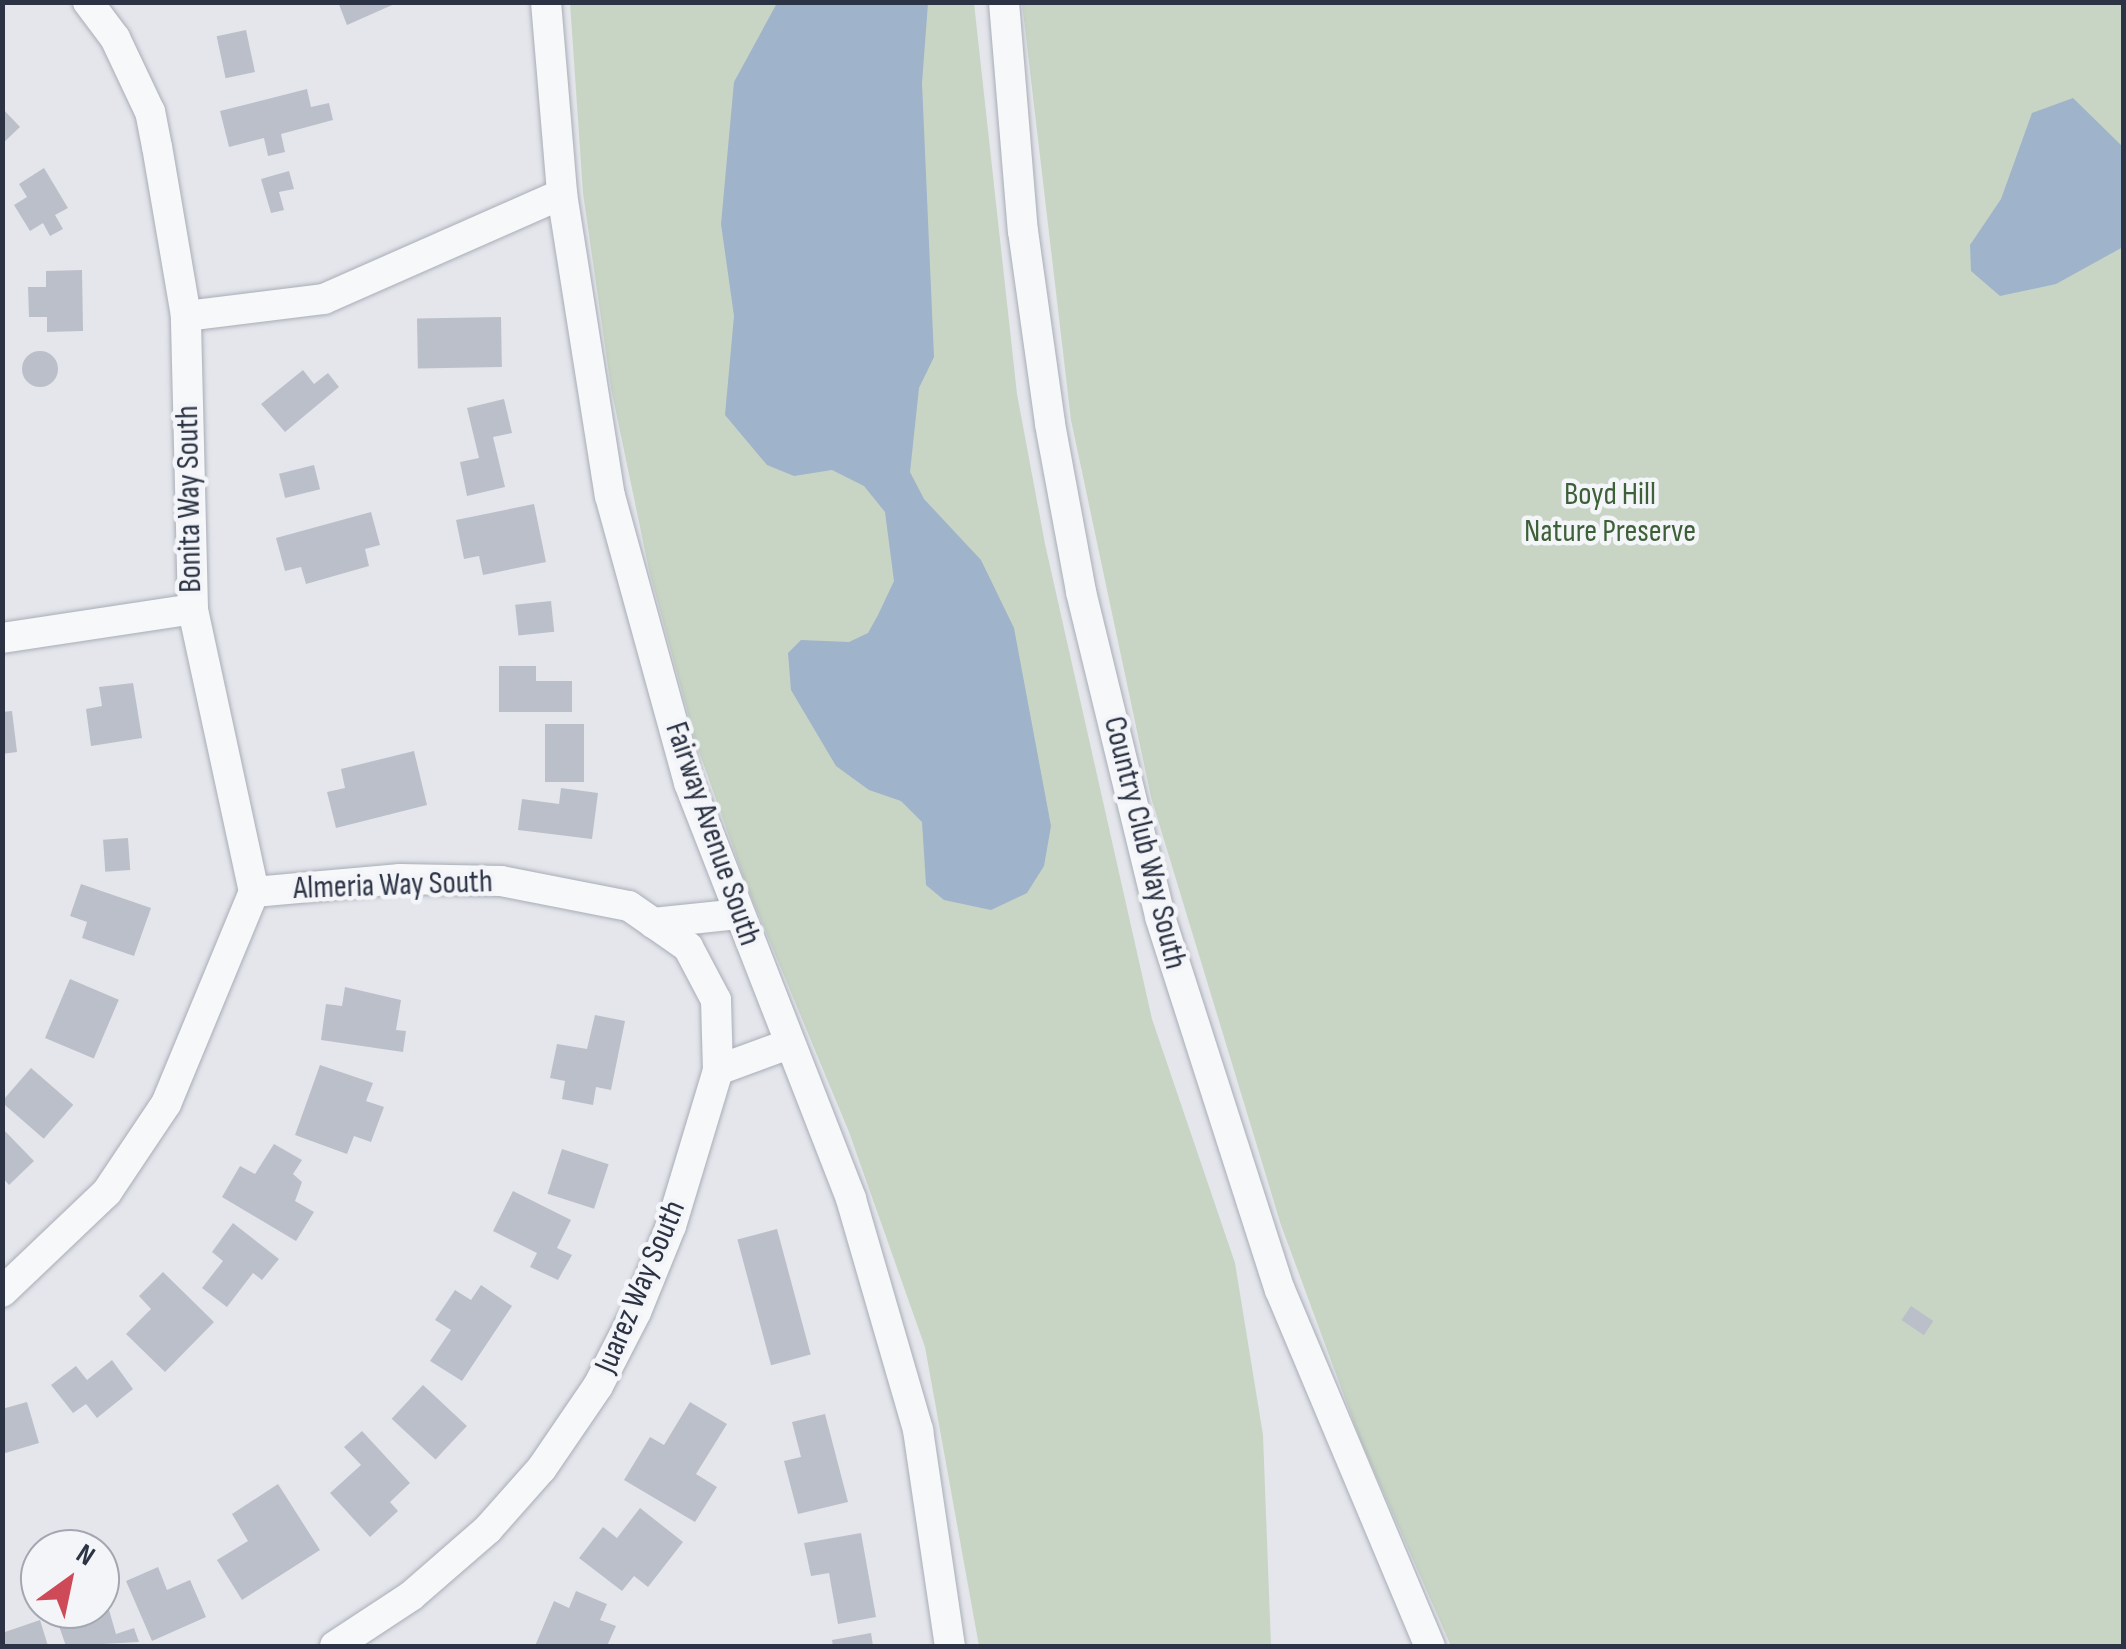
<!DOCTYPE html>
<html>
<head>
<meta charset="utf-8">
<style>
  body { margin:0 }
  #map { position:relative; width:2126px; height:1649px; overflow:hidden; background:#e4e6ec; font-family:"Sofia Sans Condensed",sans-serif }
  div>[style] { position:absolute }
  .green>* { inset:0; background:#c8d5c5 }
  .water>* { inset:0; background:#9fb3cb }
  .building>* { inset:0; background:#bbbfc9; transform-origin:0 0 }
  .round { border-radius:50% }
  .roads { filter:drop-shadow(0 0 2px #a9adb6) drop-shadow(0 0 2px #a9adb6) }
  .minor>* { height:30px; margin:-15px; padding:0 15px; transform-origin:15px; border-radius:15px; background:#f7f8fa }
  span { translate:-50% -50%; white-space:nowrap; text-align:center; line-height:1.15; -webkit-text-stroke:9px #f4f5f9; paint-order:stroke }
  .park-label { font-size:32px; color:#3e6038 }
  .street-label { font-size:32px; color:#2b3344 }
  .frame { position:absolute; inset:0; border:5px solid #2b3344; pointer-events:none }
  .north { position:absolute; left:20px; top:1529px; width:100px; height:100px; box-sizing:border-box; background:#f4f5f9; border:2px solid #a4a7b1; border-radius:50%; rotate:33deg; font-size:28px; font-weight:700; line-height:40px; text-align:center; color:#2b3344 }
  .north::after { content:''; display:block; margin:auto; width:35px; height:45px; background:#cf4a59; clip-path:polygon(50% 0,100% 100%,50% 72%,0 100%) }
</style>
</head>
<body>
<div id="map">
  <div class="green">
    <div style="clip-path:polygon(570px 3px,974px 3px,1017px 394px,1045px 544px,1152px 1019px,1235px 1263px,1263px 1435px,1271px 1646px,979px 1646px,925px 1347px,849px 1132px,746px 884px,696px 743px,649px 570px,611px 388px,583px 193px)"></div>
    <div style="clip-path:polygon(1022px 3px,2123px 3px,2123px 1646px,1451px 1646px,1360px 1439px,1281px 1225px,1151px 797px,1071px 420px)"></div>
  </div>
  <div class="water">
    <div style="clip-path:polygon(777px 3px,928px 3px,922px 83px,934px 357px,919px 388px,910px 472px,924px 499px,981px 560px,1014px 628px,1051px 826px,1044px 866px,1027px 893px,991px 910px,944px 900px,926px 885px,922px 822px,901px 801px,869px 790px,836px 766px,791px 690px,788px 653px,801px 640px,849px 642px,868px 633px,878px 615px,894px 581px,885px 512px,864px 486px,832px 470px,794px 476px,767px 465px,725px 415px,734px 316px,721px 224px,734px 82px)"></div>
    <div style="clip-path:polygon(2073px 98px,2123px 147px,2123px 247px,2056px 284px,2000px 296px,1971px 271px,1970px 245px,2001px 199px,2032px 113px)"></div>
  </div>
  <div class="building">
    <div style="clip-path:polygon(338px 2px,399px 2px,347px 25px)"></div>
    <div style="left:246px;top:30px;width:43px;height:30px;rotate:78deg"></div>
    <div style="clip-path:polygon(307px 89px,311px 107px,329px 103px,333px 120px,281px 134px,285px 152px,268px 156px,264px 138px,229px 147px,220px 111px)"></div>
    <div style="clip-path:polygon(2px 108px,20px 127px,2px 144px)"></div>
    <div style="clip-path:polygon(44px 168px,68px 208px,55px 215px,63px 229px,50px 236px,43px 223px,30px 231px,14px 205px,27px 197px,19px 184px)"></div>
    <div style="clip-path:polygon(289px 171px,294px 189px,279px 192px,284px 210px,271px 213px,261px 179px)"></div>
    <div style="clip-path:polygon(82px 270px,83px 331px,47px 332px,47px 317px,29px 317px,28px 287px,46px 287px,46px 271px)"></div>
    <div style="left:501px;top:317px;width:50px;height:84px;rotate:89deg"></div>
    <div class="round" style="left:22px;top:351px;width:36px;height:36px"></div>
    <div style="clip-path:polygon(303px 370px,314px 384px,328px 373px,339px 387px,285px 432px,261px 404px)"></div>
    <div style="clip-path:polygon(504px 399px,512px 433px,493px 437px,505px 487px,467px 496px,460px 462px,479px 458px,467px 408px)"></div>
    <div style="left:314px;top:465px;width:25px;height:36px;rotate:76deg"></div>
    <div style="clip-path:polygon(534px 504px,546px 562px,483px 575px,479px 556px,464px 559px,456px 520px)"></div>
    <div style="clip-path:polygon(371px 512px,380px 545px,365px 549px,369px 566px,306px 584px,301px 567px,285px 571px,276px 538px)"></div>
    <div style="left:551px;top:601px;width:31px;height:36px;rotate:84deg"></div>
    <div style="clip-path:polygon(499px 666px,536px 666px,536px 681px,572px 681px,572px 712px,499px 712px)"></div>
    <div style="clip-path:polygon(133px 683px,142px 738px,91px 746px,86px 709px,102px 706px,99px 687px)"></div>
    <div style="clip-path:polygon(12px 711px,17px 752px,2px 754px,2px 712px)"></div>
    <div style="left:584px;top:724px;width:58px;height:39px;rotate:90deg"></div>
    <div style="clip-path:polygon(414px 751px,427px 805px,336px 828px,327px 792px,345px 788px,341px 769px)"></div>
    <div style="clip-path:polygon(561px 788px,598px 793px,592px 839px,518px 830px,522px 799px,559px 804px)"></div>
    <div style="left:128px;top:838px;width:32px;height:25px;rotate:86deg"></div>
    <div style="clip-path:polygon(81px 884px,151px 908px,134px 956px,82px 938px,87px 922px,70px 916px)"></div>
    <div style="left:70px;top:979px;width:53px;height:64px;rotate:23deg"></div>
    <div style="clip-path:polygon(345px 987px,401px 1000px,396px 1030px,406px 1031px,403px 1052px,321px 1040px,326px 1004px,342px 1006px)"></div>
    <div style="clip-path:polygon(595px 1015px,625px 1021px,611px 1090px,596px 1087px,593px 1105px,562px 1099px,565px 1081px,550px 1078px,557px 1044px,587px 1049px)"></div>
    <div style="clip-path:polygon(320px 1065px,373px 1083px,366px 1101px,384px 1107px,371px 1142px,354px 1136px,347px 1154px,295px 1135px)"></div>
    <div style="left:31px;top:1068px;width:56px;height:45px;rotate:41deg"></div>
    <div style="clip-path:polygon(2px 1128px,34px 1161px,9px 1185px,2px 1177px)"></div>
    <div style="clip-path:polygon(274px 1144px,302px 1160px,293px 1174px,302px 1182px,295px 1201px,314px 1212px,296px 1241px,222px 1197px,240px 1166px,255px 1174px)"></div>
    <div style="left:562px;top:1149px;width:49px;height:47px;rotate:18deg"></div>
    <div style="clip-path:polygon(513px 1191px,571px 1220px,557px 1248px,572px 1255px,558px 1280px,530px 1267px,537px 1253px,493px 1231px)"></div>
    <div style="clip-path:polygon(233px 1223px,279px 1259px,262px 1280px,253px 1273px,227px 1307px,202px 1288px,223px 1261px,212px 1252px)"></div>
    <div style="left:777px;top:1229px;width:130px;height:41px;rotate:75deg"></div>
    <div style="clip-path:polygon(163px 1272px,214px 1322px,165px 1372px,126px 1334px,151px 1309px,139px 1296px)"></div>
    <div style="clip-path:polygon(481px 1285px,512px 1306px,462px 1381px,430px 1361px,451px 1330px,435px 1320px,455px 1290px,471px 1300px)"></div>
    <div style="left:1911px;top:1306px;width:27px;height:17px;rotate:34deg"></div>
    <div style="clip-path:polygon(112px 1360px,133px 1389px,97px 1418px,86px 1404px,73px 1413px,51px 1385px,76px 1366px,87px 1380px)"></div>
    <div style="left:423px;top:1385px;width:60px;height:46px;rotate:43deg"></div>
    <div style="clip-path:polygon(27px 1402px,39px 1443px,2px 1454px,2px 1409px)"></div>
    <div style="clip-path:polygon(690px 1402px,727px 1424px,696px 1474px,717px 1487px,695px 1522px,624px 1480px,650px 1437px,664px 1445px)"></div>
    <div style="clip-path:polygon(825px 1414px,848px 1502px,798px 1514px,784px 1461px,801px 1457px,792px 1422px)"></div>
    <div style="clip-path:polygon(362px 1431px,410px 1483px,390px 1502px,398px 1511px,370px 1537px,330px 1493px,361px 1465px,344px 1447px)"></div>
    <div style="clip-path:polygon(278px 1484px,320px 1550px,242px 1600px,217px 1560px,248px 1541px,232px 1514px)"></div>
    <div style="clip-path:polygon(640px 1508px,683px 1542px,648px 1587px,634px 1576px,622px 1591px,579px 1558px,603px 1527px,617px 1538px)"></div>
    <div style="clip-path:polygon(861px 1533px,876px 1617px,838px 1624px,829px 1573px,811px 1576px,804px 1543px)"></div>
    <div style="clip-path:polygon(158px 1567px,167px 1590px,190px 1580px,206px 1617px,152px 1641px,126px 1581px)"></div>
    <div style="clip-path:polygon(576px 1591px,607px 1604px,600px 1620px,616px 1626px,607px 1646px,535px 1646px,554px 1601px,569px 1608px)"></div>
    <div style="clip-path:polygon(107px 1603px,116px 1634px,134px 1628px,139px 1642px,66px 1646px,53px 1609px,100px 1609px)"></div>
    <div style="clip-path:polygon(40px 1620px,48px 1646px,2px 1646px,2px 1633px)"></div>
    <div style="clip-path:polygon(871px 1633px,873px 1646px,833px 1646px,832px 1640px)"></div>
  </div>
  <div class="roads">
    <div class="minor">
      <div style="left:546px;top:2px;width:193px;rotate:85.2deg"></div>
      <div style="left:562px;top:194px;width:306px;rotate:81deg"></div>
      <div style="left:610px;top:496px;width:298px;rotate:74.6deg"></div>
      <div style="left:689px;top:783px;width:446px;rotate:68.7deg"></div>
      <div style="left:851px;top:1199px;width:241px;rotate:73.8deg"></div>
      <div style="left:918px;top:1430px;width:218px;rotate:81.6deg"></div>
      <div style="left:1004px;top:2px;width:230px;rotate:85.3deg"></div>
      <div style="left:1023px;top:231px;width:195px;rotate:82deg"></div>
      <div style="left:1050px;top:424px;width:171px;rotate:79.5deg"></div>
      <div style="left:1081px;top:592px;width:334px;rotate:76.3deg"></div>
      <div style="left:1160px;top:917px;width:392px;rotate:72.2deg"></div>
      <div style="left:1280px;top:1290px;width:386px;rotate:67.2deg"></div>
      <div style="left:186px;top:316px;width:139px;rotate:-7deg"></div>
      <div style="left:324px;top:299px;width:260px;rotate:-23.8deg"></div>
      <div style="left:2px;top:638px;width:193px;rotate:-8.6deg"></div>
      <div style="left:254px;top:892px;width:147px;rotate:-5.1deg"></div>
      <div style="left:400px;top:879px;width:101px;rotate:1.1deg"></div>
      <div style="left:501px;top:881px;width:130px;rotate:11.1deg"></div>
      <div style="left:629px;top:906px;width:72px;rotate:34.8deg"></div>
      <div style="left:688px;top:947px;width:60px;rotate:62.2deg"></div>
      <div style="left:716px;top:1000px;width:70px;rotate:88.4deg"></div>
      <div style="left:653px;top:923px;width:85px;rotate:-6deg"></div>
      <div style="left:2px;top:1292px;width:145px;rotate:-43.6deg"></div>
      <div style="left:107px;top:1192px;width:106px;rotate:-56.2deg"></div>
      <div style="left:166px;top:1104px;width:230px;rotate:-67.5deg"></div>
      <div style="left:254px;top:892px;width:289px;rotate:-102.2deg"></div>
      <div style="left:193px;top:609px;width:293px;rotate:-91.4deg"></div>
      <div style="left:186px;top:316px;width:171px;rotate:-99.7deg"></div>
      <div style="left:157px;top:147px;width:36px;rotate:-101deg"></div>
      <div style="left:150px;top:112px;width:82px;rotate:-115.3deg"></div>
      <div style="left:115px;top:38px;width:45px;rotate:-126.9deg"></div>
      <div style="left:335px;top:1646px;width:91px;rotate:-33.3deg"></div>
      <div style="left:411px;top:1596px;width:102px;rotate:-41deg"></div>
      <div style="left:488px;top:1529px;width:81px;rotate:-48.5deg"></div>
      <div style="left:542px;top:1468px;width:99px;rotate:-55.7deg"></div>
      <div style="left:598px;top:1386px;width:83px;rotate:-62.8deg"></div>
      <div style="left:636px;top:1312px;width:93px;rotate:-67.9deg"></div>
      <div style="left:671px;top:1226px;width:163px;rotate:-73.2deg"></div>
      <div style="left:718px;top:1070px;width:72px;rotate:-20.2deg"></div>
    </div>
  </div>
  <div class="park-label">
    <span style="left:1610px;top:514px">Boyd Hill<br>Nature Preserve</span>
  </div>
  <div class="street-label">
    <span style="left:190px;top:499px;rotate:-91deg">Bonita Way South</span>
    <span style="left:712px;top:834px;rotate:71deg">Fairway Avenue South</span>
    <span style="left:1144px;top:843px;rotate:76deg">Country Club Way South</span>
    <span style="left:393px;top:886px;rotate:-2deg">Almeria Way South</span>
    <span style="left:641px;top:1287px;rotate:-67deg">Juarez Way South</span>
  </div>
  <div class="frame"></div>
  <div class="north">N</div>
</div>
</body>
</html>
